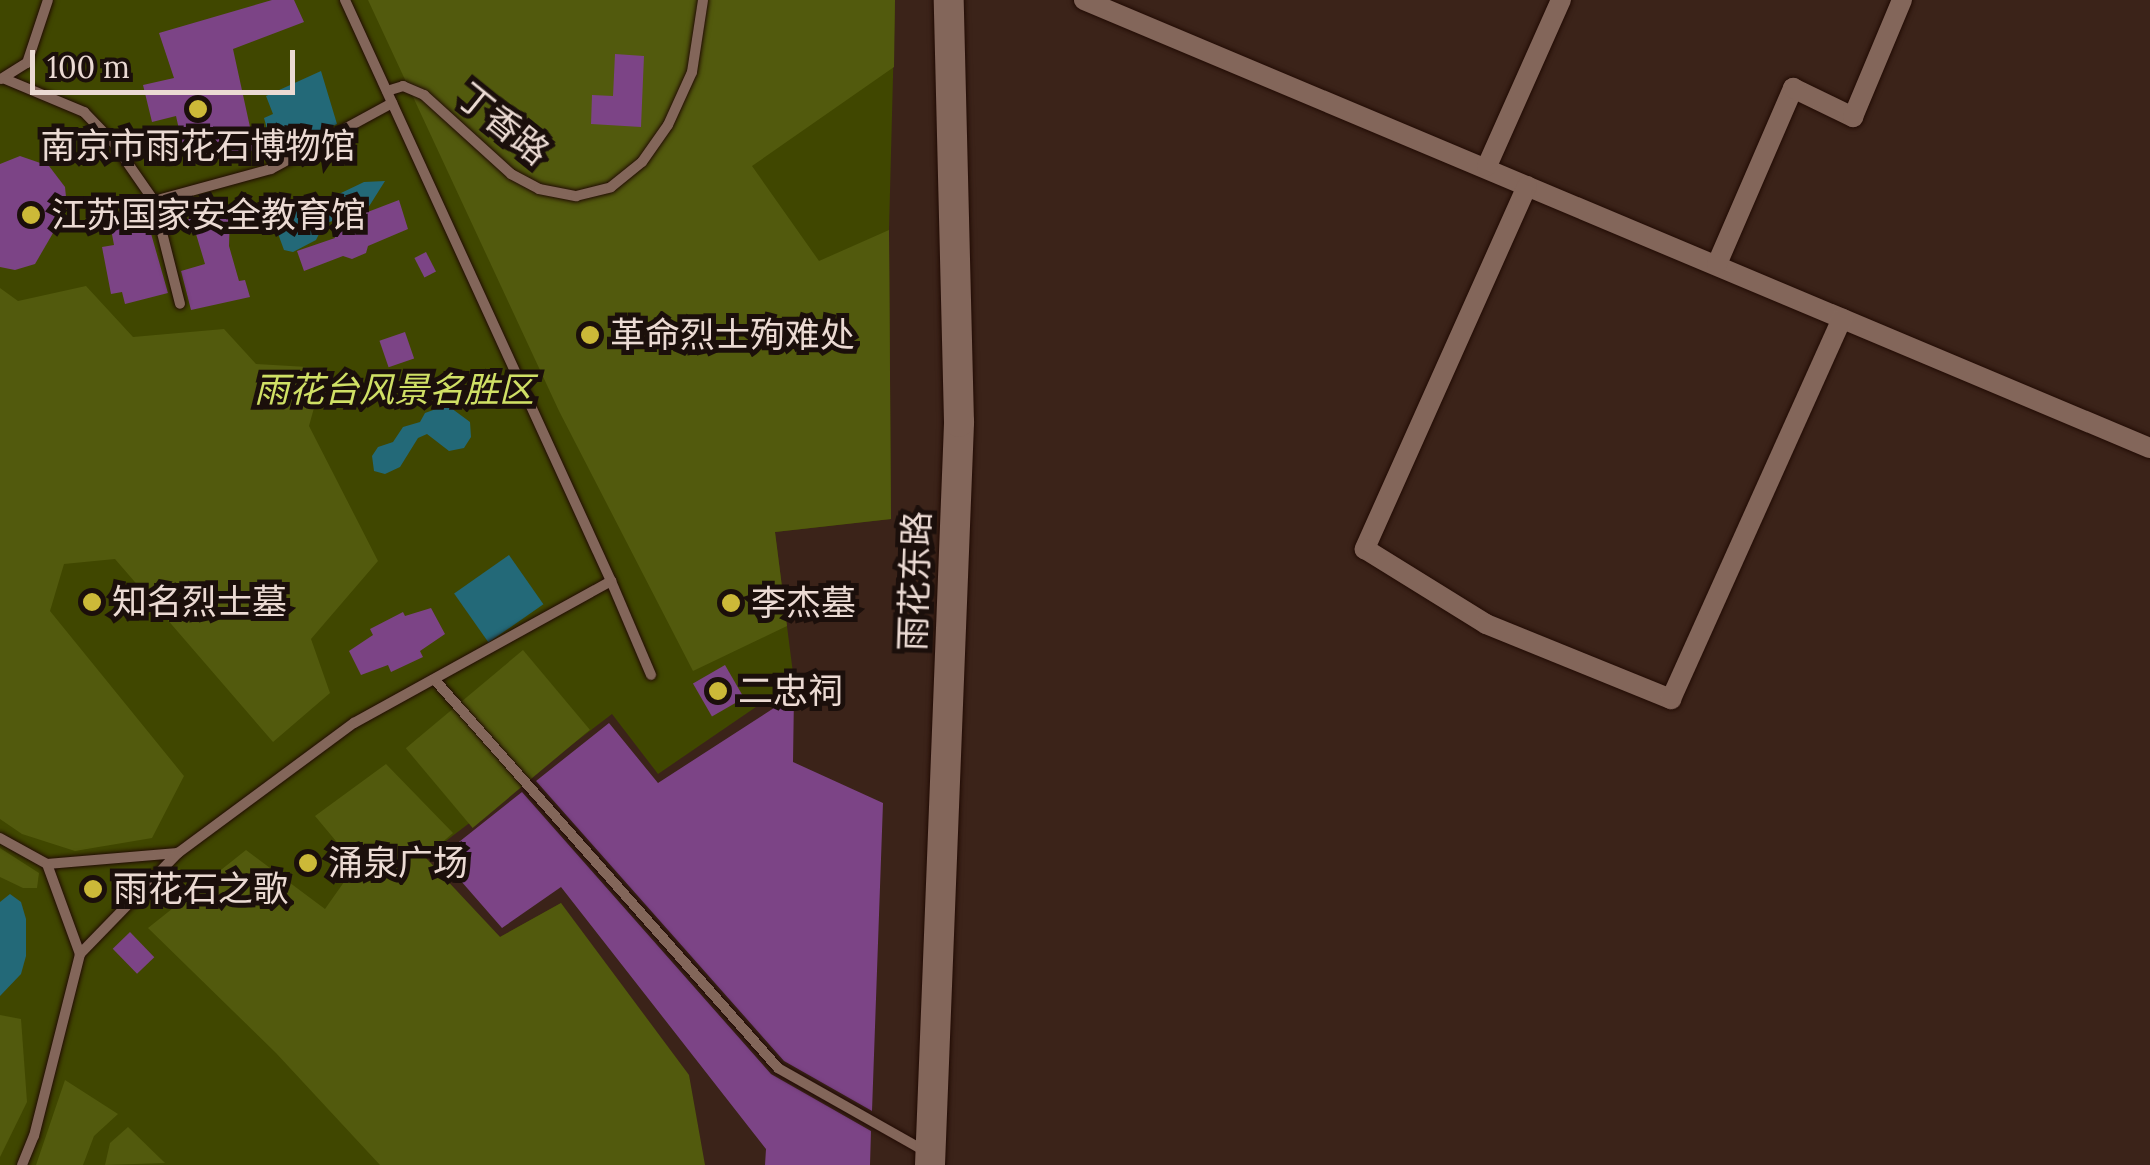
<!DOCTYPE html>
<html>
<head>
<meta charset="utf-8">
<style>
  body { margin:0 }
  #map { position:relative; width:2150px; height:1165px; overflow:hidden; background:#3b2319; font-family:Lora,"Noto Sans SC",serif }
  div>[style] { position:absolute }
  .green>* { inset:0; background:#404700 }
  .forest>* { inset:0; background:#525a0d; transform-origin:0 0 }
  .water>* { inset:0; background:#236978; transform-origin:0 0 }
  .building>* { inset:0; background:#7c4486; transform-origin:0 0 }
  .roads { filter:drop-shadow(0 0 2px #210b04) drop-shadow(0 0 2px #210b04) }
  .service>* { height:10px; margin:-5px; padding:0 5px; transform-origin:5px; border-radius:5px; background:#83665a }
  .minor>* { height:20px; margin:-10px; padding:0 10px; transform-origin:10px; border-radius:10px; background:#83665a }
  .secondary>* { height:30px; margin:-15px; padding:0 15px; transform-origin:15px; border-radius:15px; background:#83665a }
  .dots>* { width:28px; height:28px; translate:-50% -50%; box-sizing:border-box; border:5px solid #1b0f0b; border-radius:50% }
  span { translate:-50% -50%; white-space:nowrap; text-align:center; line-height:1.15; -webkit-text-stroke:10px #1b0f0b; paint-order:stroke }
  .street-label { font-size:35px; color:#ebdad3 }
  .poi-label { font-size:35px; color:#ebdad3 }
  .left { translate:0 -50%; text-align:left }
  .park-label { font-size:35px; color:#d0e065; font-style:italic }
  .scale { position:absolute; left:30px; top:50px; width:265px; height:45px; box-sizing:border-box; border:5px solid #ebdad3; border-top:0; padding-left:12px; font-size:30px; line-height:35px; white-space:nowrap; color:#ebdad3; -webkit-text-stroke:8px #1b0f0b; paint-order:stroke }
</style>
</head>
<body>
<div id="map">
  <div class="green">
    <div style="clip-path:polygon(0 0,895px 0,889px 230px,891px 519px,775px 532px,794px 681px,658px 774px,612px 714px,425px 857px,500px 937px,561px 903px,704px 1165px,0 1165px)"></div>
  </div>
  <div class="forest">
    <div style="clip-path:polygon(368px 0,895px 0,894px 67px,752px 166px,819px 261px,889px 230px,891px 519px,775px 532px,787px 626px,693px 671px,559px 411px)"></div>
    <div style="clip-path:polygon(86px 286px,133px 337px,224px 329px,256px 364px,325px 368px,309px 426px,378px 561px,311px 639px,330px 693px,273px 742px,115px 559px,64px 564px,50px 611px,184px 776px,152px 838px,75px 851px,22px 834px,0 819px,0 288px,18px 301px)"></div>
    <div style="left:523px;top:650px;width:104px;height:153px;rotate:50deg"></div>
    <div style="clip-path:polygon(386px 764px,453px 833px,425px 857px,500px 937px,561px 903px,689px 1075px,705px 1165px,380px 1165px,276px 1053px,148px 928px,246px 850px,325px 909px,356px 865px,315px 816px)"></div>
    <div style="clip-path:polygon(0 848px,39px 873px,37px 888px,23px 888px,0 877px)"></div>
    <div style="clip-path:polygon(0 1015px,21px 1019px,27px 1102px,0 1157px)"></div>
    <div style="clip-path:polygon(65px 1080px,118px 1114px,94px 1136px,83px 1165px,36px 1165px)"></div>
    <div style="clip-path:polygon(128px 1127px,165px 1163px,105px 1165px,110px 1143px)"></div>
  </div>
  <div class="water">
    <div style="clip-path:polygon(321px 71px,337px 124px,281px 151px,272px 147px,264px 118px,273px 114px,266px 96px)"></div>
    <div style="clip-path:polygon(385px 181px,368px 208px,324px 224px,316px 240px,293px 252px,284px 250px,277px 231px,281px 219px,301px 201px,318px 204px,364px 182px)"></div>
    <div style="clip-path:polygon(447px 405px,470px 422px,471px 437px,464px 448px,449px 451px,427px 434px,418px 438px,400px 467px,385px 474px,374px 471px,372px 456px,378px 447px,393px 442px,403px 427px,420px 422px,425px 413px)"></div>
    <div style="left:509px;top:555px;width:60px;height:67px;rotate:55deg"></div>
    <div style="clip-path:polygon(10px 894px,21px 902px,26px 919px,26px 956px,21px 974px,0 996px,0 902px)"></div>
  </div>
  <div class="building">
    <div style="clip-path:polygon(272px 0,294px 0,304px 22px,233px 49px,255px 150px,187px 165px,176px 116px,152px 122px,143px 85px,174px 78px,159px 33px)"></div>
    <div style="clip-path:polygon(615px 54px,644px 56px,641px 127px,591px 124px,592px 95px,613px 96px)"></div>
    <div style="clip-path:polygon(20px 156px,49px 166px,65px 187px,66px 197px,60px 221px,35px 264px,15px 270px,0 267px,0 164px)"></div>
    <div style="clip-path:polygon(399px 200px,408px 229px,368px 246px,366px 253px,352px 259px,343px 256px,304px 271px,297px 251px,335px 238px,331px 226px)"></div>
    <div style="clip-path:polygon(220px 203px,224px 213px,230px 213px,229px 246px,239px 281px,245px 280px,250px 297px,191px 310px,181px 271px,205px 264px,196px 234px,186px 231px,191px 207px)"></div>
    <div style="clip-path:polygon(111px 229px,150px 230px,168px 293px,125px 304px,122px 292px,111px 294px,102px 247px,114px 245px)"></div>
    <div style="left:426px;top:252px;width:22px;height:13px;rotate:63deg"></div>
    <div style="left:405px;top:332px;width:28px;height:27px;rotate:71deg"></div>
    <div style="clip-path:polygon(431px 608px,445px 634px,420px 651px,423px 657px,391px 672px,388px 665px,361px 675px,349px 651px,373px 635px,370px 629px,403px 612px,405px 616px)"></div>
    <div style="left:725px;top:665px;width:38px;height:37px;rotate:60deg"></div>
    <div style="clip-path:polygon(794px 695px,793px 762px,883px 803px,872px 1111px,784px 1061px,536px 781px,609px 723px,658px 783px)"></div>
    <div style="clip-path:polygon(522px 792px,771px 1074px,871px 1131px,870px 1165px,765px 1165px,766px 1149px,561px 887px,502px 928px,440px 857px)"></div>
    <div style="left:130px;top:932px;width:35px;height:24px;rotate:46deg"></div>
  </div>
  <div class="roads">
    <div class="service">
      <div style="left:1px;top:79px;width:31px;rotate:-32deg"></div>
      <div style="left:27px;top:63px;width:66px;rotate:-71.6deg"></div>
      <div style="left:5px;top:79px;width:86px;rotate:22.7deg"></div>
      <div style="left:84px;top:112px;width:42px;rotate:46deg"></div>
      <div style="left:113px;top:142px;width:72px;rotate:55.2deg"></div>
      <div style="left:154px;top:201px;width:106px;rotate:75.8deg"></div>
      <div style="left:387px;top:91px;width:17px;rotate:-17deg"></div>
      <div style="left:403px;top:86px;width:23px;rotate:23deg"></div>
      <div style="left:424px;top:95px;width:118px;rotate:42.2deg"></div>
      <div style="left:511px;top:174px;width:32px;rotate:28deg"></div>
      <div style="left:539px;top:189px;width:38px;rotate:11deg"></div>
      <div style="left:576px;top:196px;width:36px;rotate:-14deg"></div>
      <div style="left:611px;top:187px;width:40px;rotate:-39deg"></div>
      <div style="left:642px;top:162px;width:45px;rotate:-54.9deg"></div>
      <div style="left:668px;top:125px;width:58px;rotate:-65.6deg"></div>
      <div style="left:692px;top:72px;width:73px;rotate:-81.3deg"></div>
      <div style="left:154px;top:201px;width:121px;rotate:-15.3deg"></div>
      <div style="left:271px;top:169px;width:138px;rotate:-28.6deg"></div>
      <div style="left:611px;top:581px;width:102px;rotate:66.9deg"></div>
      <div style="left:434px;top:679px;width:519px;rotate:48.51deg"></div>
      <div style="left:778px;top:1068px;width:169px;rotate:29.5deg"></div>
      <div style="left:0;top:838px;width:54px;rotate:29deg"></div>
      <div style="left:47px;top:864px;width:96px;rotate:69.9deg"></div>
      <div style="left:47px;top:864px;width:131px;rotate:-4.8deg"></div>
      <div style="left:22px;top:1165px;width:31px;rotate:-68deg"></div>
      <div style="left:34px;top:1136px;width:188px;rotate:-75.8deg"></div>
      <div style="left:80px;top:954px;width:141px;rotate:-45.9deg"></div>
      <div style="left:178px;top:853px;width:219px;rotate:-36.5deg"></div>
      <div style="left:354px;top:723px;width:294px;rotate:-28.9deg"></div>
      <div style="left:611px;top:581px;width:639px;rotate:-114.6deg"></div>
    </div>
    <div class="minor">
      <div style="left:1084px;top:0;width:1156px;rotate:22.8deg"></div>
      <div style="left:1487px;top:166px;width:182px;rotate:-66deg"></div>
      <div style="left:1527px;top:186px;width:398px;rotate:114.1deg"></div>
      <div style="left:1365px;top:549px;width:142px;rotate:31.8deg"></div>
      <div style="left:1486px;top:624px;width:200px;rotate:22.1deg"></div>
      <div style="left:1671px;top:699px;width:417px;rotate:-65.8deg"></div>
      <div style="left:1717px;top:264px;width:192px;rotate:-66.6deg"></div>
      <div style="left:1793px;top:88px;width:67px;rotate:25.8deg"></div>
      <div style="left:1853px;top:117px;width:127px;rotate:-67.3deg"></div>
    </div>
    <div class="secondary">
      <div style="left:930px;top:1165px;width:744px;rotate:-87.76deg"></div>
      <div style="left:959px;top:422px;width:422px;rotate:-91.4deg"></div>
    </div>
  </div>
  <div class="dots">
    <div style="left:198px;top:109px;background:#ccb938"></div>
    <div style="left:31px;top:215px;background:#ccb938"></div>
    <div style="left:590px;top:335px;background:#ccb938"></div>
    <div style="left:92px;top:602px;background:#ccb938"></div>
    <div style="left:731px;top:603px;background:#ccb938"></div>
    <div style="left:718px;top:691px;background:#ccb938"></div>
    <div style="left:308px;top:863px;background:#ccb938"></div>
    <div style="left:93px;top:889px;background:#ccb938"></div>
  </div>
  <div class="street-label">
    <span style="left:503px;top:124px;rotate:39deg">丁香路</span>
    <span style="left:915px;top:581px;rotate:-88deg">雨花东路</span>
  </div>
  <div class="poi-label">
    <span style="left:198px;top:146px">南京市雨花石博物馆</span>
    <span class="left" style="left:51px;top:215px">江苏国家安全教育馆</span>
    <span class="left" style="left:610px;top:335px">革命烈士殉难处</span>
    <span class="left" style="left:112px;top:602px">知名烈士墓</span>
    <span class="left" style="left:751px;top:603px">李杰墓</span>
    <span class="left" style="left:738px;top:691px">二忠祠</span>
    <span class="left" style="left:328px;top:863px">涌泉广场</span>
    <span class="left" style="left:113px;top:889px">雨花石之歌</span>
  </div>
  <div class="park-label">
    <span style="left:394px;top:390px">雨花台风景名胜区</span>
  </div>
  <div class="scale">100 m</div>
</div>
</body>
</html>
